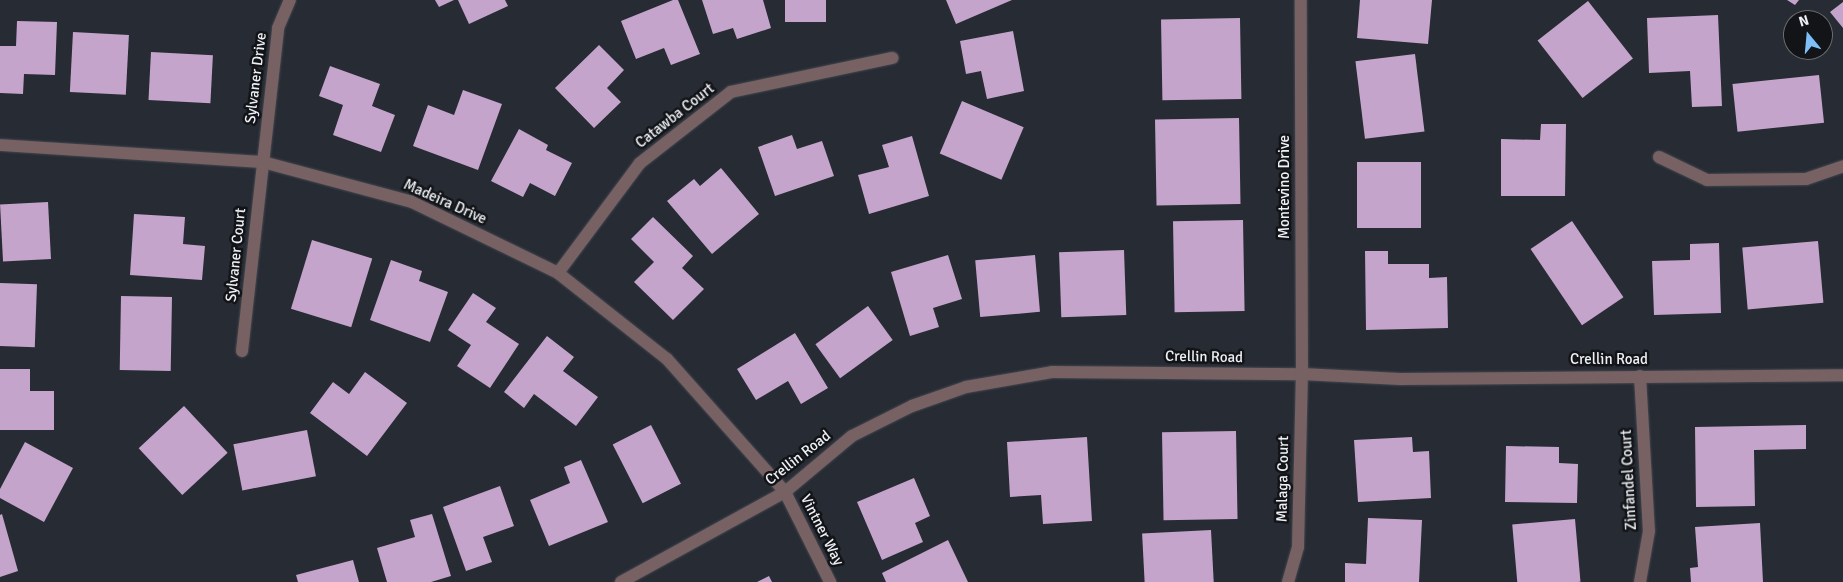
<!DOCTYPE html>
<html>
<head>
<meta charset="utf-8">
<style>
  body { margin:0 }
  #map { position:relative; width:1843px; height:582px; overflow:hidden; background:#272b34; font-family:Signika,sans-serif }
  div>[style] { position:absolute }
  .building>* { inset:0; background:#c4a4cb; transform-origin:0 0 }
  .roads { filter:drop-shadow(0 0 1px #43474f) drop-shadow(0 0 1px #43474f) }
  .minor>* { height:12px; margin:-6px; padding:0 6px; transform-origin:6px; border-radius:6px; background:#776162 }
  span { translate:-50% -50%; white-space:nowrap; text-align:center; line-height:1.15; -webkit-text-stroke:5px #121417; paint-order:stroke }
  .street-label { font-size:15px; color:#edf0f5 }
  .north { position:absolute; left:1783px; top:10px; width:50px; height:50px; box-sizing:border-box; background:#121417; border:1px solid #6a6c70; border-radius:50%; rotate:343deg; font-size:14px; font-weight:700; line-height:20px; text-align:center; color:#edf0f5 }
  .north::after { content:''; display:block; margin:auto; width:18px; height:22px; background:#7ebef9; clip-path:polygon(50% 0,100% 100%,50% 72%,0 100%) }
</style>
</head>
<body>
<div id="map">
  <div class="building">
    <div style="clip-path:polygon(435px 0,454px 0,439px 7px)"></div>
    <div style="clip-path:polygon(458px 0,505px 0,508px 6px,469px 24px)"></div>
    <div style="clip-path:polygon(673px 0,678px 0,700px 54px,671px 65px,664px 48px,636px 59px,621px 21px)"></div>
    <div style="clip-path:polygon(702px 0,763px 0,771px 28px,737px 39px,733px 28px,713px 34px)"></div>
    <div style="left:785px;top:0;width:41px;height:22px"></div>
    <div style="clip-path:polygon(946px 0,1012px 0,956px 24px)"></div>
    <div style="clip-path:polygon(1360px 0,1432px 0,1428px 44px,1357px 38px)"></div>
    <div style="clip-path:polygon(1787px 0,1799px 0,1795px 5px)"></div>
    <div style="left:1588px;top:1px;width:73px;height:64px;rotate:52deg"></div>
    <div style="clip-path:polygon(1843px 2px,1843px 28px,1830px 12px)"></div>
    <div style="clip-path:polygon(1718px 15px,1722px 106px,1692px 107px,1690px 71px,1649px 73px,1647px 18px)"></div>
    <div style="left:1240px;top:18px;width:81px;height:79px;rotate:89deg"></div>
    <div style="clip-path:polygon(17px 21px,57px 22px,55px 75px,24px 74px,23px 94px,0 93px,0 46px,16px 46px)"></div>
    <div style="clip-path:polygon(1013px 31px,1024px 91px,987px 99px,981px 71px,966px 74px,960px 41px)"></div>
    <div style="left:73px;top:32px;width:56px;height:60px;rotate:3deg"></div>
    <div style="clip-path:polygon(599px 45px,624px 70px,607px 88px,621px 102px,594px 128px,555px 88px)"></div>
    <div style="left:151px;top:52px;width:62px;height:48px;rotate:3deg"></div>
    <div style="left:1415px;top:54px;width:78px;height:60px;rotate:83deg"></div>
    <div style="clip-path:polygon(330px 66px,380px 84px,372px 106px,395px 115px,381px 152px,333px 135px,343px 105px,319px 96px)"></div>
    <div style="left:1819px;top:75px;width:48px;height:87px;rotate:84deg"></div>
    <div style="clip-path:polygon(463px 90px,502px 104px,478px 170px,413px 146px,428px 105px,454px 115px)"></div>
    <div style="left:962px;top:101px;width:67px;height:57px;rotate:23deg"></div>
    <div style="left:1239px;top:118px;width:86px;height:84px;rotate:89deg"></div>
    <div style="clip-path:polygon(1541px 124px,1566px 124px,1565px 196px,1501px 196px,1501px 139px,1540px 140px)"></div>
    <div style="clip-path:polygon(519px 129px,548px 145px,546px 150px,572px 163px,555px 196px,530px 183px,523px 197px,491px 181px)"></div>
    <div style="clip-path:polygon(792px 135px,797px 149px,822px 141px,834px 176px,775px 196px,758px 147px)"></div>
    <div style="clip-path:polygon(912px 136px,929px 196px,869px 214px,858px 175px,889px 167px,882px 145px)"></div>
    <div style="left:1421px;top:162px;width:66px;height:64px;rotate:90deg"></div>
    <div style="clip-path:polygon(721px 168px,759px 214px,712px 254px,667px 201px,694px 179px,700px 186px)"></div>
    <div style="left:48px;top:202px;width:57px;height:48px;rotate:87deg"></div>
    <div style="clip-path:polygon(134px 214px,185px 217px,183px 244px,205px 246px,202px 280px,130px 275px)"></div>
    <div style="clip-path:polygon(653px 217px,693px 256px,682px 268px,704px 289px,673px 320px,634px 282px,654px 262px,631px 239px)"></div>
    <div style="left:1243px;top:220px;width:91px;height:70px;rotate:89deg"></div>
    <div style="left:1572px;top:221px;width:92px;height:50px;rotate:56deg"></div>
    <div style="left:312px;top:240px;width:63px;height:72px;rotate:17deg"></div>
    <div style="left:1818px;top:241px;width:62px;height:76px;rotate:85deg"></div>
    <div style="clip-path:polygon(1719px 243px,1721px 313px,1654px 315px,1652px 261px,1690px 260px,1690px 244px)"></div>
    <div style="left:1124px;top:250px;width:65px;height:65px;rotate:88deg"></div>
    <div style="clip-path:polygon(1365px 251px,1388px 251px,1388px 264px,1429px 264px,1429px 278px,1447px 277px,1448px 328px,1366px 330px)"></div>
    <div style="clip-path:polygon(948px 255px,962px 299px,933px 308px,939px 327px,910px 336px,891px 272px)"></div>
    <div style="left:1035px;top:255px;width:57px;height:60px;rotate:85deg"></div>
    <div style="clip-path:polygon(391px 260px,422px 271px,419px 281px,448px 292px,430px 342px,370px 320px)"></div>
    <div style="left:0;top:283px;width:37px;height:63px;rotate:2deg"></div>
    <div style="clip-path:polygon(473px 293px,496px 308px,486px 322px,519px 344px,490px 388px,457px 366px,471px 345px,448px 330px)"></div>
    <div style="left:121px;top:296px;width:51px;height:74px;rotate:1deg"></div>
    <div style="left:868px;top:306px;width:42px;height:65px;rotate:54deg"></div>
    <div style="clip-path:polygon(795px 333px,828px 388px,801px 404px,788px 381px,756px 400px,737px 369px)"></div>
    <div style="clip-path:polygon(547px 336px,574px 357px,563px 371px,598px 397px,576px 426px,534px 394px,524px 408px,504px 392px)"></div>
    <div style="clip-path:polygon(0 369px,30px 369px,30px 391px,54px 391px,54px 430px,0 430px)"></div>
    <div style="clip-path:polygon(365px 372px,407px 403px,367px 456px,310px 413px,333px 382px,349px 394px)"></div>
    <div style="left:184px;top:406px;width:64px;height:62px;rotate:47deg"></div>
    <div style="left:651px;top:425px;width:66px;height:43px;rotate:63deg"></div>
    <div style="clip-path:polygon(1806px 425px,1806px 449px,1754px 450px,1755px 506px,1696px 507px,1695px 427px)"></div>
    <div style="left:307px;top:430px;width:47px;height:75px;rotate:79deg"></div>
    <div style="left:1236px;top:431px;width:88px;height:74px;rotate:89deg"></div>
    <div style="clip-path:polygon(1087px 437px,1092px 521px,1043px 524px,1041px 495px,1010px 497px,1007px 442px)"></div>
    <div style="clip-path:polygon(1412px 437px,1413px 452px,1429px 451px,1431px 498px,1358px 502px,1354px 440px)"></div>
    <div style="clip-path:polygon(25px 442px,73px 468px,44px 522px,0 498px,0 489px)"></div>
    <div style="clip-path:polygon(1506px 446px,1559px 447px,1559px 463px,1578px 464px,1577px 503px,1505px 502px)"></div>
    <div style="clip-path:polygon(581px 460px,608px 522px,549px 546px,530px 500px,570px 483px,564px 467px)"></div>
    <div style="clip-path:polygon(914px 478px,930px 516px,915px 523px,923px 542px,882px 560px,857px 502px)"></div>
    <div style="clip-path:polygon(500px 486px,514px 526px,483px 537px,492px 562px,466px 571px,443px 507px)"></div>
    <div style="clip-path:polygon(2px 514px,18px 571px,0 577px,0 515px)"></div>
    <div style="clip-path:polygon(432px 514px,451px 576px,431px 582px,387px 582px,377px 548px,415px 537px,410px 520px)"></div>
    <div style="clip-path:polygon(1368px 518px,1422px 520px,1419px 582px,1345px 582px,1345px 563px,1366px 564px)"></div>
    <div style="left:1575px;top:519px;width:63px;height:63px;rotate:85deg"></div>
    <div style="clip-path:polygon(1760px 523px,1763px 582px,1691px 582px,1690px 568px,1698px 567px,1695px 527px)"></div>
    <div style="left:1211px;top:530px;width:52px;height:69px;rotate:87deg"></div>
    <div style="clip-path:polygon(948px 540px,968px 582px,886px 582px,882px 573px)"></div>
    <div style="clip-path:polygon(353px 560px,359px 582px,298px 582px,296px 575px)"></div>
    <div style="clip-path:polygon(769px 576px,772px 582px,757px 582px)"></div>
  </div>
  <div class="roads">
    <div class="minor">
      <div style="left:0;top:145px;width:264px;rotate:3.7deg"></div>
      <div style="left:263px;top:162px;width:154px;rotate:15deg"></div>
      <div style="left:412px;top:202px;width:162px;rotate:25.9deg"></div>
      <div style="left:558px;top:273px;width:139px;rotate:38.3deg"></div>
      <div style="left:667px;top:359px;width:178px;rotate:48.4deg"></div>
      <div style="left:785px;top:492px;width:101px;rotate:63.4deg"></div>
      <div style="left:1659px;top:157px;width:53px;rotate:25.6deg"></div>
      <div style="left:1707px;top:180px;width:99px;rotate:-0.6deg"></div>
      <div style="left:1806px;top:179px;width:39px;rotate:-19deg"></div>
      <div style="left:558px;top:273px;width:137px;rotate:-53.3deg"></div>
      <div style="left:640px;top:163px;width:115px;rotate:-38deg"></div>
      <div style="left:731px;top:92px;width:165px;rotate:-11.9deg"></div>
      <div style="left:242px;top:351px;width:325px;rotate:-83.6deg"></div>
      <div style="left:278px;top:28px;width:30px;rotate:-67deg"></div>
      <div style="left:1640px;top:376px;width:155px;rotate:86.7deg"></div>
      <div style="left:1649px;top:531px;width:52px;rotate:100deg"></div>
      <div style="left:621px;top:582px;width:187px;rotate:-28.8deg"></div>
      <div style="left:785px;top:492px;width:87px;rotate:-39.9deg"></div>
      <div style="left:852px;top:436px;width:67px;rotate:-26.6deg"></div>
      <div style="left:912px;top:406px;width:57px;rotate:-19.4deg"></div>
      <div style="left:966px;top:387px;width:87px;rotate:-9.9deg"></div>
      <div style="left:1052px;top:372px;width:250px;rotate:0.5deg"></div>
      <div style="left:1302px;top:374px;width:98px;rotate:2.9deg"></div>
      <div style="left:1400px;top:379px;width:443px;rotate:-0.5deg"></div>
      <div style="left:1288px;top:582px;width:36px;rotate:-74deg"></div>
      <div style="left:1298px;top:547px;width:173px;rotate:-88.7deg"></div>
      <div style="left:1302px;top:374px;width:374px;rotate:-90.2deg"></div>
    </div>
  </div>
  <div class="street-label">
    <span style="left:256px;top:78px;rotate:-83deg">Sylvaner Drive</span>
    <span style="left:675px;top:116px;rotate:-38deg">Catawba Court</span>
    <span style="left:1285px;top:187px;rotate:-90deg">Montevino Drive</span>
    <span style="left:445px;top:202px;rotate:24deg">Madeira Drive</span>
    <span style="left:236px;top:255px;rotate:-84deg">Sylvaner Court</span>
    <span style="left:1204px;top:357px;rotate:1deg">Crellin Road</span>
    <span style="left:1609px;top:360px">Crellin Road</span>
    <span style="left:798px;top:458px;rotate:-38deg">Crellin Road</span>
    <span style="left:1283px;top:479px;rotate:-89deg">Malaga Court</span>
    <span style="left:1629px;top:480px;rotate:-93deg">Zinfandel Court</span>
    <span style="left:822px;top:530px;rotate:63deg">Vintner Way</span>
  </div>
  <div class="north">N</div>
</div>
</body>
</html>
